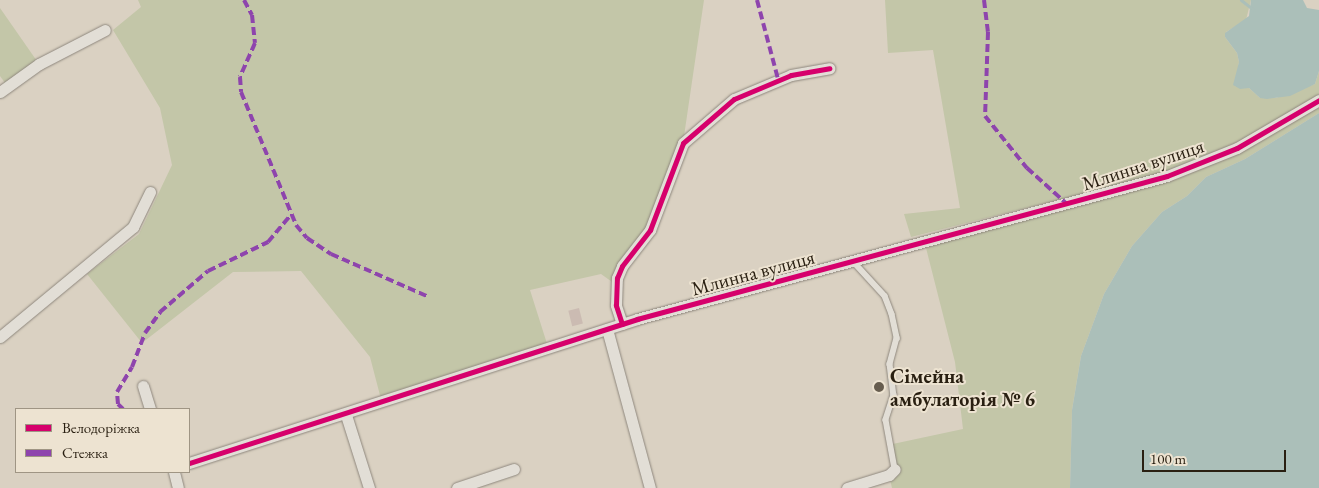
<!DOCTYPE html>
<html>
<head>
<meta charset="utf-8">
<style>
  body { margin:0 }
  #map { position:relative; width:1319px; height:488px; overflow:hidden; background:#dad1c2; font-family:"EB Garamond",serif }
  div>[style] { position:absolute }
  .green>* { inset:0; background:#c3c6a8 }
  .water>* { inset:0; background:#abbfb9 }
  .stream>* { height:3px; margin:-1.5px; padding:0 1.5px; transform-origin:1.5px; border-radius:1.5px; background:#abbfb9 }
  .building>* { inset:0; background:#cbbbb2; transform-origin:0 0 }
  .roads { filter:drop-shadow(0 0 1px #8e877d) drop-shadow(0 0 1px #8e877d) }
  .lane>* { height:5.5px; margin:-2.75px; padding:0 2.75px; transform-origin:2.75px; border-radius:2.75px; background:#e2ded6 }
  .street>* { height:11px; margin:-5.5px; padding:0 5.5px; transform-origin:5.5px; border-radius:5.5px; background:#e2ded6 }
  .quiet>* { height:4px; margin-top:-2px; transform-origin:0; background:repeating-linear-gradient(90deg,#8e44ad 0 8px,transparent 0 12px) }
  .cycleway>* { height:5px; margin:-2.5px; padding:0 2.5px; transform-origin:2.5px; border-radius:2.5px; background:#d6006c }
  .dots>* { width:14px; height:14px; translate:-50% -50%; box-sizing:border-box; border:2px solid #ede3d1; border-radius:50% }
  span { translate:-50% -50%; white-space:nowrap; text-align:center; line-height:1.15; -webkit-text-stroke:4px #ede3d1; paint-order:stroke }
  .street-label { font-size:20px; color:#291f11 }
  .poi-label { font-size:20px; color:#291f11; font-weight:700 }
  .left { translate:0 -50%; text-align:left }
  .legend { position:absolute; left:15px; top:408px; width:175px; height:65px; box-sizing:border-box; background:#ede3d1; border:1px solid #9f9584; margin:0; padding:6px 9px; list-style:none; font-size:15px; color:#291f11 }
  .legend li { display:flex; align-items:center; gap:10px; height:25px }
  .legend b { width:25px; border:1px solid #9f9584 }
  .scale { position:absolute; left:1142px; top:450px; width:144px; height:22px; box-sizing:border-box; border:2px solid #291f11; border-top:0; padding-left:6px; font-size:15px; line-height:18px; white-space:nowrap; color:#291f11; -webkit-text-stroke:4px #ede3d1; paint-order:stroke }
</style>
</head>
<body>
<div id="map">
  <div class="green">
    <div style="clip-path:polygon(138px 0,704px 0,683px 143px,655px 220px,615px 284px,601px 274px,530px 290px,549px 350px,382px 403px,370px 357px,301px 271px,233px 272px,142px 343px,87px 274px,139px 234px,172px 165px,160px 108px,113px 30px,141px 7px)"></div>
    <div style="clip-path:polygon(885px 0,1251px 0,1246px 20px,1226px 32px,1225px 37px,1237px 53px,1239px 62px,1235px 86px,1249px 88px,1260px 98px,1276px 98px,1315px 84px,1319px 71px,1319px 94px,1235px 145px,1165px 173px,911px 237px,904px 214px,960px 208px,933px 50px,888px 53px)"></div>
    <div style="clip-path:polygon(0 8px,39px 64px,8px 87px,0 76px)"></div>
    <div style="clip-path:polygon(1319px 105px,1319px 113px,1245px 159px,1206px 177px,1187px 196px,1162px 212px,1132px 246px,1104px 294px,1081px 356px,1072px 410px,1070px 488px,892px 488px,889px 475px,895px 469px,888px 445px,963px 429px,955px 362px,925px 244px,1167px 180px)"></div>
  </div>
  <div class="water">
    <div style="clip-path:polygon(1251px 0,1303px 0,1307px 8px,1319px 10px,1319px 71px,1315px 84px,1290px 96px,1267px 99px,1260px 98px,1249px 88px,1240px 89px,1233px 85px,1239px 62px,1237px 53px,1225px 37px,1225px 33px,1249px 16px)"></div>
    <div style="clip-path:polygon(1319px 113px,1319px 488px,1070px 488px,1072px 410px,1081px 356px,1104px 294px,1132px 246px,1162px 212px,1187px 196px,1206px 177px,1245px 159px)"></div>
  </div>
  <div class="stream">
    <div style="left:1241px;top:0;width:16px;rotate:38deg"></div>
  </div>
  <div class="building">
    <div style="left:579px;top:308px;width:16px;height:11px;rotate:76deg"></div>
  </div>
  <div class="roads">
    <div class="lane">
      <div style="left:853px;top:261px;width:47px;rotate:47.6deg"></div>
      <div style="left:885px;top:296px;width:19px;rotate:69deg"></div>
      <div style="left:892px;top:314px;width:25px;rotate:78deg"></div>
      <div style="left:897px;top:338px;width:27px;rotate:105deg"></div>
      <div style="left:890px;top:364px;width:31px;rotate:83deg"></div>
      <div style="left:894px;top:395px;width:26px;rotate:108deg"></div>
      <div style="left:886px;top:420px;width:50px;rotate:79.6deg"></div>
    </div>
    <div class="street">
      <div style="left:0;top:92px;width:48px;rotate:-35.7deg"></div>
      <div style="left:39px;top:64px;width:74px;rotate:-27.3deg"></div>
      <div style="left:622px;top:324px;width:20px;rotate:-108deg"></div>
      <div style="left:616px;top:305px;width:27px;rotate:-88deg"></div>
      <div style="left:617px;top:278px;width:13px;rotate:-67deg"></div>
      <div style="left:622px;top:266px;width:46px;rotate:-52.1deg"></div>
      <div style="left:650px;top:230px;width:93px;rotate:-69.2deg"></div>
      <div style="left:683px;top:143px;width:67px;rotate:-40.8deg"></div>
      <div style="left:734px;top:99px;width:62px;rotate:-22.8deg"></div>
      <div style="left:791px;top:75px;width:39px;rotate:-10deg"></div>
      <div style="left:607px;top:329px;width:165px;rotate:74.9deg"></div>
      <div style="left:0;top:337px;width:173px;rotate:-39.6deg"></div>
      <div style="left:133px;top:227px;width:39px;rotate:-64deg"></div>
      <div style="left:143px;top:386px;width:24px;rotate:73deg"></div>
      <div style="left:346px;top:415px;width:77px;rotate:72.5deg"></div>
      <div style="left:189px;top:463px;width:471px;rotate:-17.8deg"></div>
      <div style="left:637px;top:319px;width:549px;rotate:-15.1deg"></div>
      <div style="left:1167px;top:176px;width:75px;rotate:-21.8deg"></div>
      <div style="left:1237px;top:148px;width:95px;rotate:-30.3deg"></div>
      <div style="left:174px;top:472px;width:16px;rotate:76deg"></div>
      <div style="left:457px;top:488px;width:60px;rotate:-18.4deg"></div>
      <div style="left:847px;top:488px;width:44px;rotate:-17.2deg"></div>
      <div style="left:889px;top:475px;width:8px;rotate:-45deg"></div>
    </div>
  </div>
  <div class="quiet">
    <div style="left:244px;top:0;width:17px;rotate:62deg"></div>
    <div style="left:252px;top:15px;width:28px;rotate:84deg"></div>
    <div style="left:255px;top:43px;width:37px;rotate:114deg"></div>
    <div style="left:240px;top:77px;width:15px;rotate:86deg"></div>
    <div style="left:241px;top:92px;width:144px;rotate:67.5deg"></div>
    <div style="left:296px;top:225px;width:17px;rotate:50deg"></div>
    <div style="left:307px;top:238px;width:29px;rotate:34deg"></div>
    <div style="left:331px;top:254px;width:107px;rotate:23.7deg"></div>
    <div style="left:757px;top:0;width:82px;rotate:75.1deg"></div>
    <div style="left:984px;top:0;width:32px;rotate:83deg"></div>
    <div style="left:988px;top:32px;width:84px;rotate:92deg"></div>
    <div style="left:985px;top:116px;width:67px;rotate:51.1deg"></div>
    <div style="left:1027px;top:168px;width:54px;rotate:42deg"></div>
    <div style="left:123px;top:409px;width:7px;rotate:-135deg"></div>
    <div style="left:118px;top:404px;width:12px;rotate:-95deg"></div>
    <div style="left:117px;top:392px;width:29px;rotate:-59deg"></div>
    <div style="left:132px;top:367px;width:36px;rotate:-69deg"></div>
    <div style="left:145px;top:333px;width:26px;rotate:-54deg"></div>
    <div style="left:160px;top:312px;width:63px;rotate:-40.5deg"></div>
    <div style="left:208px;top:271px;width:67px;rotate:-25.8deg"></div>
    <div style="left:268px;top:242px;width:35px;rotate:-50deg"></div>
  </div>
  <div class="cycleway">
    <div style="left:622px;top:324px;width:20px;rotate:-108deg"></div>
    <div style="left:616px;top:305px;width:27px;rotate:-88deg"></div>
    <div style="left:617px;top:278px;width:13px;rotate:-67deg"></div>
    <div style="left:622px;top:266px;width:46px;rotate:-52.1deg"></div>
    <div style="left:650px;top:230px;width:93px;rotate:-69.2deg"></div>
    <div style="left:683px;top:143px;width:67px;rotate:-40.8deg"></div>
    <div style="left:734px;top:99px;width:62px;rotate:-22.8deg"></div>
    <div style="left:791px;top:75px;width:39px;rotate:-10deg"></div>
    <div style="left:189px;top:463px;width:471px;rotate:-17.8deg"></div>
    <div style="left:637px;top:319px;width:549px;rotate:-15.1deg"></div>
    <div style="left:1167px;top:176px;width:75px;rotate:-21.8deg"></div>
    <div style="left:1237px;top:148px;width:95px;rotate:-30.3deg"></div>
  </div>
  <div class="dots">
    <div style="left:879px;top:387px;background:#675d4f"></div>
  </div>
  <div class="street-label">
    <span style="left:1143px;top:165px;rotate:-18deg">Млинна вулиця</span>
    <span style="left:753px;top:273px;rotate:-15deg">Млинна вулиця</span>
  </div>
  <div class="poi-label">
    <span class="left" style="left:890px;top:388px">Сімейна<br>амбулаторія № 6</span>
  </div>
  <ul class="legend">
  <li><b style="height:6px;background:#d6006c"></b>Велодоріжка</li>
  <li><b style="height:6px;background:#8e44ad"></b>Стежка</li>
  </ul>
  <div class="scale">100 m</div>
</div>
</body>
</html>
